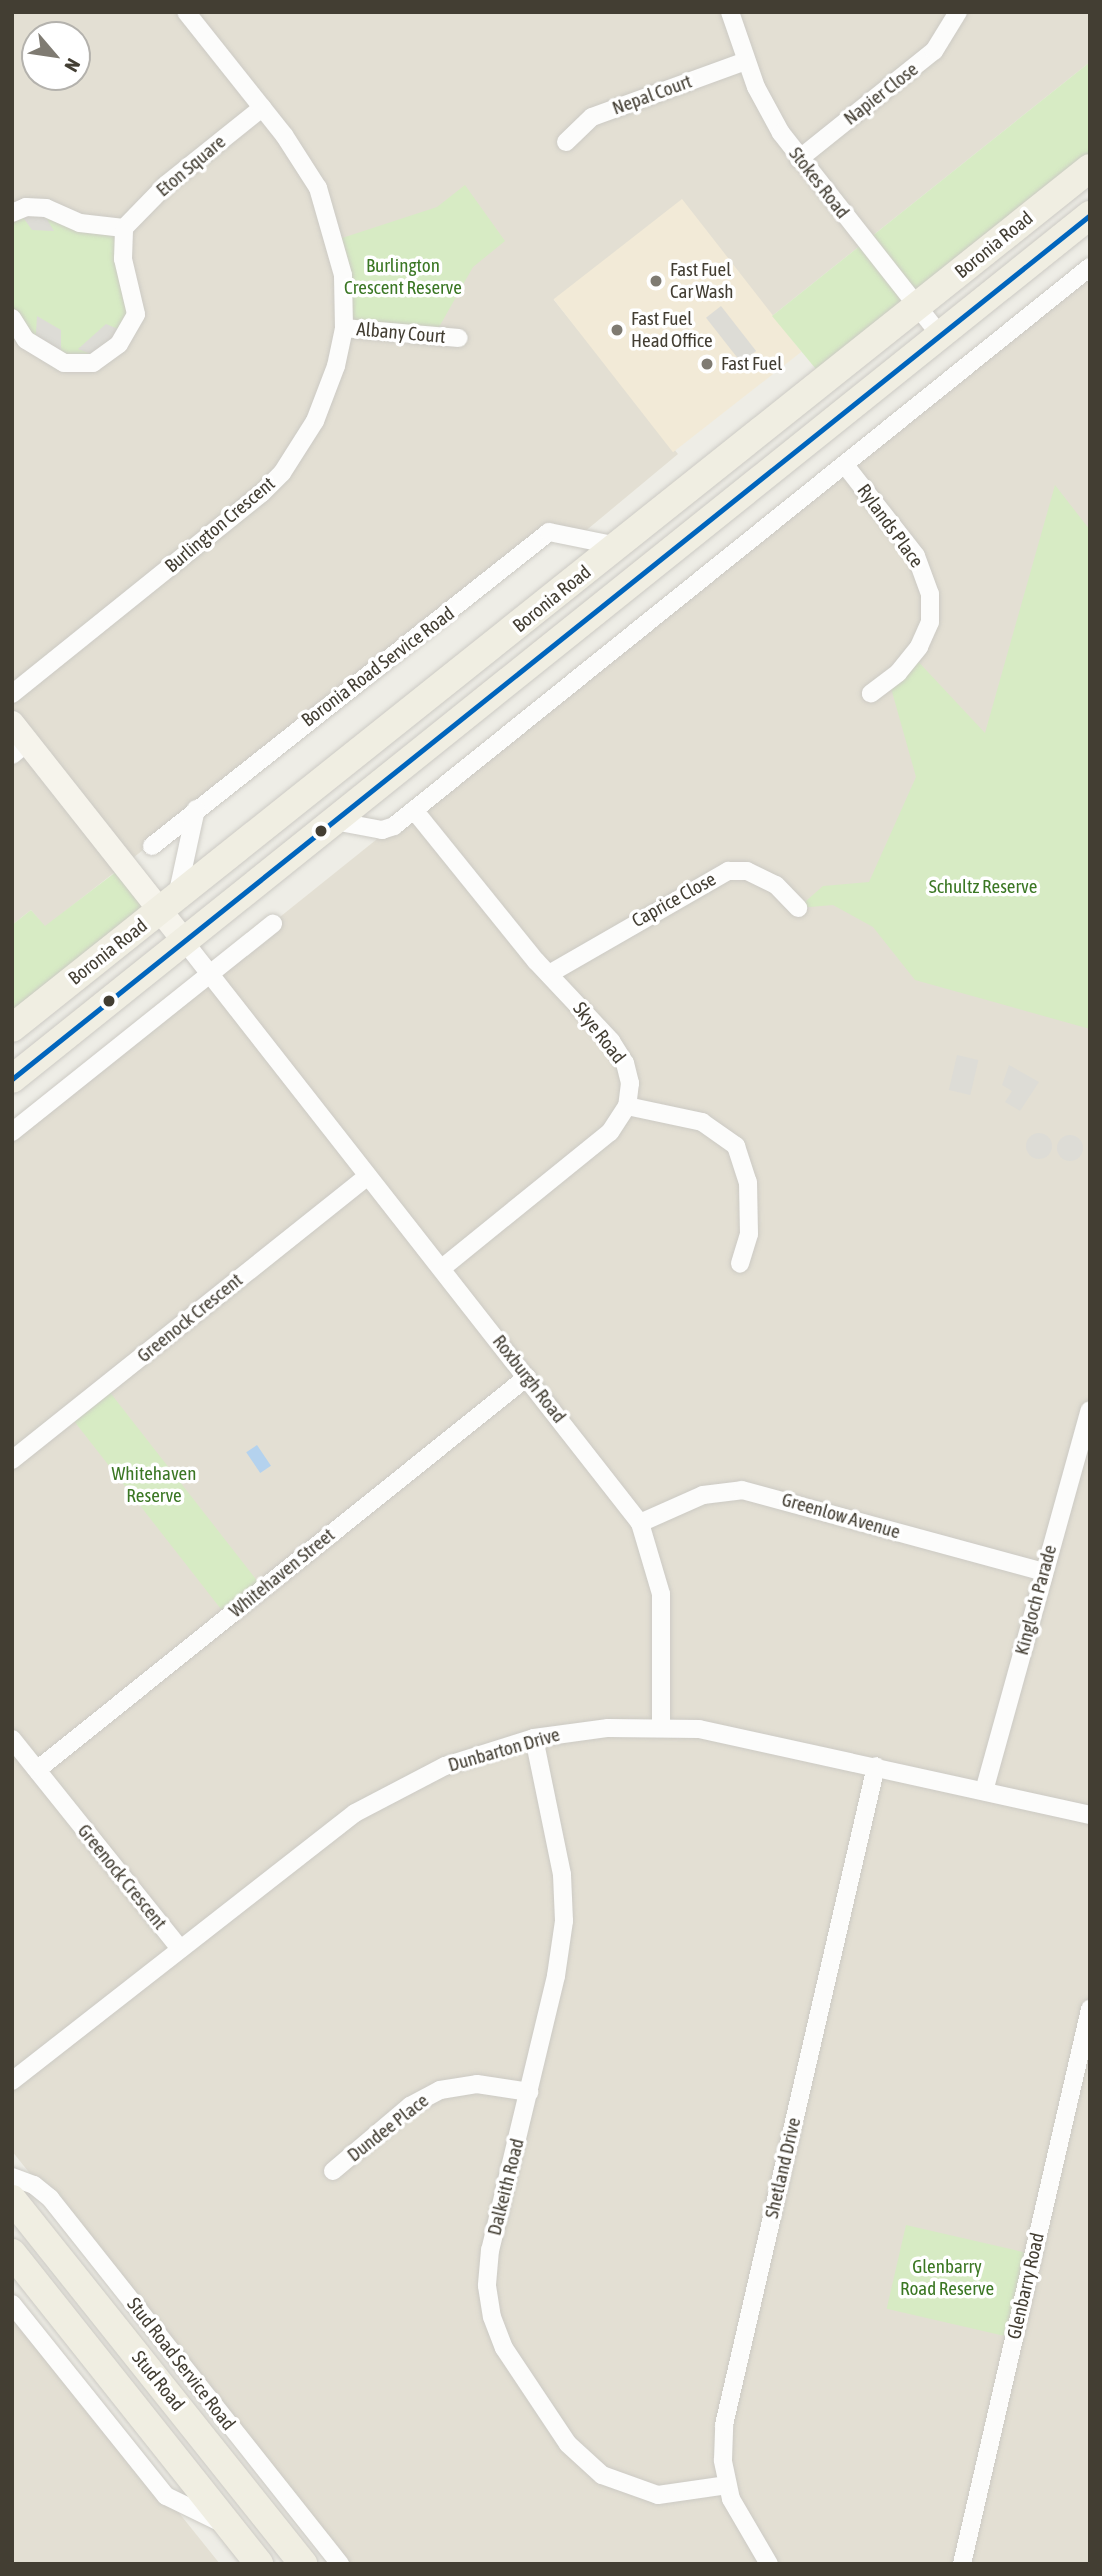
<!DOCTYPE html>
<html>
<head>
<meta charset="utf-8">
<style>
  body { margin:0 }
  #map { position:relative; width:1102px; height:2576px; overflow:hidden; background:#eeede6; font-family:"Asap Condensed",sans-serif }
  div>[style] { position:absolute }
  .residential>* { inset:0; background:#e3dfd3 }
  .commercial>* { inset:0; background:#f2ead7; transform-origin:0 0 }
  .green>* { inset:0; background:#d7ebc4; transform-origin:0 0 }
  .parking>* { inset:0; background:#dddcd6; transform-origin:0 0 }
  .round { border-radius:50% }
  .water>* { inset:0; background:#b4d2ee; transform-origin:0 0 }
  .roads { filter:drop-shadow(0 0 2px #cccac4) drop-shadow(0 0 2px #cccac4) }
  .street>* { height:18px; margin:-9px; padding:0 9px; transform-origin:9px; border-radius:9px; background:#fcfcfb }
  .secondary>* { height:24px; margin:-12px; padding:0 12px; transform-origin:12px; border-radius:12px; background:#f6f4ec }
  .primary>* { height:28px; margin:-14px; padding:0 14px; transform-origin:14px; border-radius:14px; background:#f0eee2 }
  .bus-1>* { height:5px; margin:-2.5px; padding:0 2.5px; transform-origin:2.5px; border-radius:2.5px; background:#0065bd }
  .dots>* { width:19px; height:19px; translate:-50% -50%; box-sizing:border-box; border:4px solid #fff; border-radius:50% }
  span { translate:-50% -50%; white-space:nowrap; text-align:center; line-height:1.15; -webkit-text-stroke:7px #fff; paint-order:stroke }
  .street-label { font-size:19px; color:#433e33 }
  .park-label { font-size:19px; color:#3b7724 }
  .poi-label { font-size:19px; color:#433e33 }
  .left { translate:0 -50%; text-align:left }
  .frame { position:absolute; inset:0; border:14px solid #433e33; pointer-events:none }
  .north { position:absolute; left:21px; top:21px; width:70px; height:70px; box-sizing:border-box; background:#fff; border:2px solid #b4b2ad; border-radius:50%; rotate:119deg; font-size:19px; font-weight:700; line-height:28px; text-align:center; color:#433e33 }
  .north::after { content:''; display:block; margin:auto; width:24px; height:32px; background:#7f7b72; clip-path:polygon(50% 0,100% 100%,50% 72%,0 100%) }
</style>
</head>
<body>
<div id="map">
  <div class="residential">
    <div style="clip-path:polygon(evenodd,12px 12px,1090px 12px,1090px 62px,772px 316px,682px 200px,554px 300px,678px 454px,577px 538px,548px 532px,45px 927px,31px 910px,12px 925px,12px 12px,35px 35px,77px 35px,77px 77px,35px 77px,35px 35px)"></div>
    <div style="clip-path:polygon(1090px 267px,1090px 2564px,340px 2564px,12px 2151px,12px 1132px)"></div>
    <div style="clip-path:polygon(12px 2304px,159px 2488px,220px 2564px,12px 2564px)"></div>
  </div>
  <div class="commercial">
    <div style="left:682px;top:199px;width:194px;height:163px;rotate:52deg"></div>
  </div>
  <div class="green">
    <div style="clip-path:polygon(1090px 62px,1090px 168px,825px 380px,772px 316px)"></div>
    <div style="clip-path:polygon(465px 185px,505px 241px,473px 267px,434px 336px,344px 328px,336px 240px,437px 207px)"></div>
    <div style="clip-path:polygon(12px 213px,124px 228px,137px 303px,93px 363px,64px 363px,12px 318px)"></div>
    <div style="clip-path:polygon(1055px 485px,1090px 530px,1090px 1029px,915px 980px,873px 927px,833px 905px,798px 908px,823px 886px,869px 882px,916px 777px,889px 681px,913px 656px,985px 733px)"></div>
    <div style="clip-path:polygon(125px 865px,161px 911px,12px 1028px,12px 925px,31px 910px,45px 926px)"></div>
    <div style="left:105px;top:1386px;width:257px;height:46px;rotate:52deg"></div>
    <div style="left:906px;top:2225px;width:129px;height:86px;rotate:13deg"></div>
  </div>
  <div class="parking">
    <div style="clip-path:polygon(39px 206px,54px 231px,32px 230px,17px 209px)"></div>
    <div style="left:721px;top:306px;width:57px;height:19px;rotate:52deg"></div>
    <div style="clip-path:polygon(37px 316px,61px 330px,61px 363px,35px 348px)"></div>
    <div style="clip-path:polygon(106px 324px,130px 334px,101px 358px,78px 349px)"></div>
    <div style="left:957px;top:1055px;width:22px;height:36px;rotate:13deg"></div>
    <div style="clip-path:polygon(1009px 1065px,1039px 1082px,1020px 1111px,1005px 1102px,1012px 1091px,1002px 1085px)"></div>
    <div class="round" style="left:1026px;top:1133px;width:26px;height:26px"></div>
    <div class="round" style="left:1057px;top:1135px;width:26px;height:26px"></div>
  </div>
  <div class="water">
    <div style="left:257px;top:1445px;width:25px;height:13px;rotate:56deg"></div>
  </div>
  <div class="roads">
    <div class="street">
      <div style="left:730px;top:12px;width:79px;rotate:70.9deg"></div>
      <div style="left:756px;top:87px;width:52px;rotate:61.5deg"></div>
      <div style="left:781px;top:133px;width:257px;rotate:51.8deg"></div>
      <div style="left:566px;top:142px;width:36px;rotate:-44deg"></div>
      <div style="left:592px;top:117px;width:164px;rotate:-20deg"></div>
      <div style="left:799px;top:159px;width:173px;rotate:-38.7deg"></div>
      <div style="left:934px;top:51px;width:46px;rotate:-58.4deg"></div>
      <div style="left:12px;top:213px;width:15px;rotate:-23deg"></div>
      <div style="left:26px;top:207px;width:20px;rotate:3deg"></div>
      <div style="left:46px;top:208px;width:37px;rotate:24deg"></div>
      <div style="left:80px;top:223px;width:44px;rotate:6.5deg"></div>
      <div style="left:12px;top:318px;width:26px;rotate:58deg"></div>
      <div style="left:26px;top:340px;width:44px;rotate:31.2deg"></div>
      <div style="left:64px;top:363px;width:29px"></div>
      <div style="left:93px;top:363px;width:32px;rotate:-36deg"></div>
      <div style="left:119px;top:344px;width:34px;rotate:-60deg"></div>
      <div style="left:136px;top:314px;width:57px;rotate:-103.3deg"></div>
      <div style="left:123px;top:259px;width:31px;rotate:-88deg"></div>
      <div style="left:124px;top:228px;width:62px;rotate:-45.7deg"></div>
      <div style="left:167px;top:184px;width:122px;rotate:-38.7deg"></div>
      <div style="left:344px;top:328px;width:115px;rotate:5deg"></div>
      <div style="left:845px;top:465px;width:115px;rotate:52deg"></div>
      <div style="left:916px;top:556px;width:40px;rotate:69.8deg"></div>
      <div style="left:930px;top:594px;width:28px;rotate:90deg"></div>
      <div style="left:930px;top:622px;width:27px;rotate:114deg"></div>
      <div style="left:919px;top:647px;width:33px;rotate:129deg"></div>
      <div style="left:898px;top:673px;width:34px;rotate:143deg"></div>
      <div style="left:12px;top:694px;width:321px;rotate:-38.8deg"></div>
      <div style="left:262px;top:493px;width:28px;rotate:-45deg"></div>
      <div style="left:282px;top:473px;width:62px;rotate:-57.6deg"></div>
      <div style="left:315px;top:421px;width:59px;rotate:-69.1deg"></div>
      <div style="left:336px;top:366px;width:39px;rotate:-78deg"></div>
      <div style="left:344px;top:328px;width:53px;rotate:-91.1deg"></div>
      <div style="left:343px;top:275px;width:91px;rotate:-106deg"></div>
      <div style="left:318px;top:188px;width:63px;rotate:-122.7deg"></div>
      <div style="left:284px;top:135px;width:157px;rotate:-128.5deg"></div>
      <div style="left:12px;top:755px;width:19px;rotate:-39deg"></div>
      <div style="left:414px;top:810px;width:194px;rotate:51.1deg"></div>
      <div style="left:536px;top:961px;width:110px;rotate:46.8deg"></div>
      <div style="left:611px;top:1041px;width:26px;rotate:58deg"></div>
      <div style="left:625px;top:1063px;width:21px;rotate:76deg"></div>
      <div style="left:630px;top:1083px;width:23px;rotate:97deg"></div>
      <div style="left:627px;top:1106px;width:31px;rotate:123deg"></div>
      <div style="left:610px;top:1132px;width:216px;rotate:141deg"></div>
      <div style="left:334px;top:821px;width:49px;rotate:10.6deg"></div>
      <div style="left:382px;top:830px;width:13px;rotate:-18deg"></div>
      <div style="left:394px;top:826px;width:893px;rotate:-38.77deg"></div>
      <div style="left:152px;top:846px;width:506px;rotate:-38.34deg"></div>
      <div style="left:549px;top:532px;width:70px;rotate:11.5deg"></div>
      <div style="left:177px;top:896px;width:89px;rotate:-77.7deg"></div>
      <div style="left:184px;top:941px;width:739px;rotate:51.92deg"></div>
      <div style="left:640px;top:1523px;width:74px;rotate:73.5deg"></div>
      <div style="left:661px;top:1594px;width:133px;rotate:90deg"></div>
      <div style="left:549px;top:974px;width:207px;rotate:-29.9deg"></div>
      <div style="left:728px;top:871px;width:19px"></div>
      <div style="left:747px;top:871px;width:32px;rotate:26deg"></div>
      <div style="left:776px;top:885px;width:32px;rotate:46deg"></div>
      <div style="left:627px;top:1106px;width:77px;rotate:12deg"></div>
      <div style="left:702px;top:1122px;width:42px;rotate:35.2deg"></div>
      <div style="left:736px;top:1146px;width:38px;rotate:72deg"></div>
      <div style="left:748px;top:1182px;width:52px;rotate:88.9deg"></div>
      <div style="left:749px;top:1234px;width:31px;rotate:107deg"></div>
      <div style="left:12px;top:1132px;width:334px;rotate:-38.6deg"></div>
      <div style="left:12px;top:1460px;width:455px;rotate:-38.6deg"></div>
      <div style="left:640px;top:1523px;width:69px;rotate:-24deg"></div>
      <div style="left:703px;top:1495px;width:39px;rotate:-7deg"></div>
      <div style="left:742px;top:1490px;width:313px;rotate:15.2deg"></div>
      <div style="left:534px;top:1738px;width:140px;rotate:78.4deg"></div>
      <div style="left:562px;top:1875px;width:46px;rotate:87.5deg"></div>
      <div style="left:564px;top:1921px;width:56px;rotate:98.3deg"></div>
      <div style="left:556px;top:1976px;width:282px;rotate:103.5deg"></div>
      <div style="left:490px;top:2250px;width:36px;rotate:95deg"></div>
      <div style="left:487px;top:2286px;width:31px;rotate:81deg"></div>
      <div style="left:492px;top:2317px;width:33px;rotate:69deg"></div>
      <div style="left:504px;top:2348px;width:115px;rotate:56.3deg"></div>
      <div style="left:568px;top:2444px;width:46px;rotate:42.4deg"></div>
      <div style="left:602px;top:2475px;width:59px;rotate:19.7deg"></div>
      <div style="left:658px;top:2495px;width:70px;rotate:-8.2deg"></div>
      <div style="left:12px;top:1739px;width:269px;rotate:51.3deg"></div>
      <div style="left:37px;top:1770px;width:628px;rotate:-38.73deg"></div>
      <div style="left:984px;top:1791px;width:395px;rotate:-74.5deg"></div>
      <div style="left:12px;top:2081px;width:435px;rotate:-38deg"></div>
      <div style="left:355px;top:1813px;width:102px;rotate:-27.6deg"></div>
      <div style="left:445px;top:1766px;width:93px;rotate:-17.5deg"></div>
      <div style="left:534px;top:1738px;width:75px;rotate:-7.7deg"></div>
      <div style="left:608px;top:1728px;width:91px;rotate:0.6deg"></div>
      <div style="left:699px;top:1729px;width:400px;rotate:12.4deg"></div>
      <div style="left:333px;top:2171px;width:101px;rotate:-40.2deg"></div>
      <div style="left:410px;top:2106px;width:34px;rotate:-28deg"></div>
      <div style="left:440px;top:2090px;width:37px;rotate:-9deg"></div>
      <div style="left:477px;top:2084px;width:53px;rotate:8.7deg"></div>
      <div style="left:12px;top:2177px;width:23px;rotate:20deg"></div>
      <div style="left:34px;top:2185px;width:21px;rotate:39deg"></div>
      <div style="left:50px;top:2198px;width:467px;rotate:51.6deg"></div>
      <div style="left:12px;top:2304px;width:246px;rotate:51.3deg"></div>
      <div style="left:166px;top:2496px;width:64px;rotate:25.8deg"></div>
      <div style="left:769px;top:2564px;width:75px;rotate:-120.3deg"></div>
      <div style="left:731px;top:2499px;width:40px;rotate:-102deg"></div>
      <div style="left:723px;top:2460px;width:35px;rotate:-88deg"></div>
      <div style="left:724px;top:2425px;width:676px;rotate:-77.01deg"></div>
      <div style="left:962px;top:2564px;width:570px;rotate:-77.01deg"></div>
    </div>
    <div class="secondary">
      <div style="left:12px;top:723px;width:278px;rotate:51.7deg"></div>
    </div>
    <div class="primary">
      <div style="left:12px;top:1028px;width:1379px;rotate:-38.58deg"></div>
      <div style="left:12px;top:1079px;width:1382px;rotate:-38.71deg"></div>
      <div style="left:12px;top:2199px;width:467px;rotate:51.4deg"></div>
      <div style="left:12px;top:2253px;width:397px;rotate:51.5deg"></div>
    </div>
  </div>
  <div class="bus-1">
    <div style="left:12px;top:1079px;width:1382px;rotate:-38.71deg"></div>
  </div>
  <div class="dots">
    <div style="left:656px;top:281px;background:#7f7b72"></div>
    <div style="left:617px;top:330px;background:#7f7b72"></div>
    <div style="left:707px;top:364px;background:#7f7b72"></div>
    <div style="left:321px;top:831px;background:#433e33"></div>
    <div style="left:109px;top:1001px;background:#433e33"></div>
  </div>
  <div class="street-label">
    <span style="left:881px;top:94px;rotate:-38deg">Napier Close</span>
    <span style="left:652px;top:95px;rotate:-20deg">Nepal Court</span>
    <span style="left:191px;top:166px;rotate:-40deg">Eton Square</span>
    <span style="left:819px;top:183px;rotate:52deg">Stokes Road</span>
    <span style="left:994px;top:245px;rotate:-39deg">Boronia Road</span>
    <span style="left:401px;top:333px;rotate:5deg">Albany Court</span>
    <span style="left:220px;top:525px;rotate:-40deg">Burlington Crescent</span>
    <span style="left:890px;top:526px;rotate:54deg">Rylands Place</span>
    <span style="left:552px;top:599px;rotate:-39deg">Boronia Road</span>
    <span style="left:378px;top:667px;rotate:-37deg">Boronia Road Service Road</span>
    <span style="left:674px;top:900px;rotate:-29deg">Caprice Close</span>
    <span style="left:108px;top:952px;rotate:-38deg">Boronia Road</span>
    <span style="left:599px;top:1033px;rotate:52deg">Skye Road</span>
    <span style="left:190px;top:1318px;rotate:-39deg">Greenock Crescent</span>
    <span style="left:529px;top:1379px;rotate:52deg">Roxburgh Road</span>
    <span style="left:841px;top:1516px;rotate:16deg">Greenlow Avenue</span>
    <span style="left:282px;top:1573px;rotate:-39deg">Whitehaven Street</span>
    <span style="left:1036px;top:1600px;rotate:-75deg">Kingloch Parade</span>
    <span style="left:504px;top:1750px;rotate:-16deg">Dunbarton Drive</span>
    <span style="left:122px;top:1877px;rotate:51deg">Greenock Crescent</span>
    <span style="left:388px;top:2128px;rotate:-38deg">Dundee Place</span>
    <span style="left:783px;top:2168px;rotate:-77deg">Shetland Drive</span>
    <span style="left:506px;top:2187px;rotate:-76deg">Dalkeith Road</span>
    <span style="left:1026px;top:2286px;rotate:-77deg">Glenbarry Road</span>
    <span style="left:181px;top:2364px;rotate:52deg">Stud Road Service Road</span>
    <span style="left:158px;top:2381px;rotate:51deg">Stud Road</span>
  </div>
  <div class="park-label">
    <span style="left:403px;top:277px">Burlington<br>Crescent Reserve</span>
    <span style="left:983px;top:887px">Schultz Reserve</span>
    <span style="left:154px;top:1485px">Whitehaven<br>Reserve</span>
    <span style="left:947px;top:2278px">Glenbarry<br>Road Reserve</span>
  </div>
  <div class="poi-label">
    <span class="left" style="left:670px;top:281px">Fast Fuel<br>Car Wash</span>
    <span class="left" style="left:631px;top:330px">Fast Fuel<br>Head Office</span>
    <span class="left" style="left:721px;top:364px">Fast Fuel</span>
  </div>
  <div class="frame"></div>
  <div class="north">N</div>
</div>
</body>
</html>
